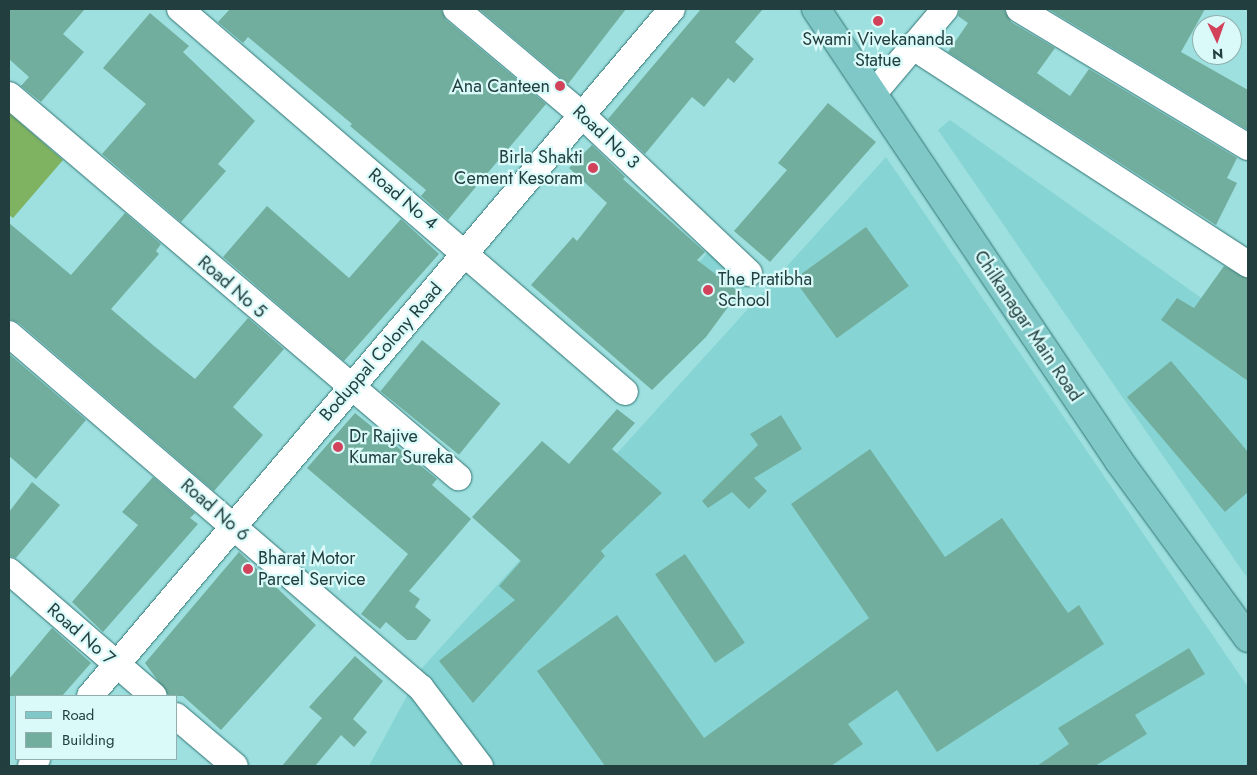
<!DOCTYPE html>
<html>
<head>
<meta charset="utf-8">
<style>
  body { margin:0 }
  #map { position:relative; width:1257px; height:775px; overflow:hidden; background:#9de0df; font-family:Jost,sans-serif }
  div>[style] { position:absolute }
  .built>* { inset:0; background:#87d4d4; transform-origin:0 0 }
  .green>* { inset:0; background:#7fb261 }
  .building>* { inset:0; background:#72ae9d; transform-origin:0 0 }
  .roads { filter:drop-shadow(0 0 1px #307373) drop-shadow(0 0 1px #307373) }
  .minor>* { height:26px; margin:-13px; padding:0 13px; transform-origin:13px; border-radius:13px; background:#fff }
  .major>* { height:28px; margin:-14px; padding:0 14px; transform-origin:14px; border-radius:14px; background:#80c8c8 }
  .dots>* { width:14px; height:14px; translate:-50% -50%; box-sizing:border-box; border:2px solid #d9faf9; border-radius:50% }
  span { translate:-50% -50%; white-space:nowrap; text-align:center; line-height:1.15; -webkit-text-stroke:4.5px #d9faf9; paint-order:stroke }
  .poi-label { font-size:18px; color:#223e3e }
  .right { translate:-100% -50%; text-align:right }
  .left { translate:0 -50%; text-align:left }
  .street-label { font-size:18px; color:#223e3e }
  .frame { position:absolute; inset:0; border:10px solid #223e3e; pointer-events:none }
  .legend { position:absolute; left:15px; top:695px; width:162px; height:65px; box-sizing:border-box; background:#d9faf9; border:1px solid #90afae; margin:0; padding:6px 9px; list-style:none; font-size:15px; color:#223e3e }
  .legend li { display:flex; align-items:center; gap:10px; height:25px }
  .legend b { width:25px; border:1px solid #90afae }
  .north { position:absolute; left:1192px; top:15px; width:50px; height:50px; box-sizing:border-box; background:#d9faf9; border:1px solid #90afae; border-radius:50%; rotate:177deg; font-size:14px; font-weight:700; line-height:20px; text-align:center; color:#223e3e }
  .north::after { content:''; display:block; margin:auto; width:18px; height:22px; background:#d3425b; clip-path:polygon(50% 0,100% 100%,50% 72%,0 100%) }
</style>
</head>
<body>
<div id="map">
  <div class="built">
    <div style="clip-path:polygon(950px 120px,1248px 331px,1248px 579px,938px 130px)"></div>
    <div style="clip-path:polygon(886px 157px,1248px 687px,1248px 766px,369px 766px,422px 668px)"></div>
    <div style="left:713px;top:246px;width:51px;height:74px;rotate:40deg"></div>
  </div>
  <div class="green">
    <div style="clip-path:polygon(9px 113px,63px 160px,13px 218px,9px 215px)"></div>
  </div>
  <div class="building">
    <div style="clip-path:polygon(9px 9px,85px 9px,63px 34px,84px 52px,41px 102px,21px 86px,29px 77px,9px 59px)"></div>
    <div style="clip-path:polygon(230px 9px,441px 9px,446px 20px,546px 104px,448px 220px,421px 196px,426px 190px,350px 126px,352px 124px,248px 37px,243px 43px,218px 22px)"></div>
    <div style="clip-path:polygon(479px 9px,626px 9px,568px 84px)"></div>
    <div style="clip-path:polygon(701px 9px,763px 9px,735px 42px,754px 59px,734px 83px,728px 78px,704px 107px,692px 97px,645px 154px,608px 119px)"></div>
    <div style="clip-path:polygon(960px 9px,1004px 9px,1011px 22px,1055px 48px,1037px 73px,1070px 96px,1089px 69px,1237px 158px,1227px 178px,1237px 183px,1216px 225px,948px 52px,968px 23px,958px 16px)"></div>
    <div style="clip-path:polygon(1048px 9px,1205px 9px,1181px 52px,1248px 90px,1248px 130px)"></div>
    <div style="clip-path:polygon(150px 13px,189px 46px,183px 52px,255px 121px,218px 164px,226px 171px,181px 222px,102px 154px,146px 104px,103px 68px)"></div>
    <div style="clip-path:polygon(828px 103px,876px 142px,770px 262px,734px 231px,787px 170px,778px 163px)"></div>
    <div style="clip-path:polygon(592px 145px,625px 177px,623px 179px,705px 252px,697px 260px,739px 292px,706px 337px,652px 390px,531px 285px,573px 237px,577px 241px,607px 203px,569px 168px)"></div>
    <div style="clip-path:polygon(267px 206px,349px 278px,401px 219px,439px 254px,344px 361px,223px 257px)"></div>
    <div style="clip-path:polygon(125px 213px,161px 244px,156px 251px,159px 254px,111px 309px,154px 346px,195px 379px,248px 318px,284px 349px,233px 407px,263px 435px,214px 491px,19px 323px,9px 319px,9px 223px,71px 275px)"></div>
    <div style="left:866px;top:227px;width:73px;height:89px;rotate:54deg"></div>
    <div style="clip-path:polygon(1224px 266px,1248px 279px,1248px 381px,1161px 320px,1177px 298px,1194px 308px)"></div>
    <div style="left:422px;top:340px;width:101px;height:66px;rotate:39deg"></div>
    <div style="clip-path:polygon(9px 354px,86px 420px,36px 479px,9px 456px)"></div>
    <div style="clip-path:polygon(1171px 361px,1248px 452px,1248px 492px,1225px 512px,1127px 397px)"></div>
    <div style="clip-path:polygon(617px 409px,635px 423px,612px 449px,662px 493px,601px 551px,605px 556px,473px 703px,439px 661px,515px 600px,499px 586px,521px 561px,472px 517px,542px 441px,569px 464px)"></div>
    <div style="clip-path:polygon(355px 413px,437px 479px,432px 485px,471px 519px,409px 591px,420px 599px,415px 607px,431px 620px,416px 640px,407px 640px,386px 622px,380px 629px,361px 614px,408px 554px,307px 468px)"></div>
    <div style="clip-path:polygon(781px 415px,802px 449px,754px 478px,767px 491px,749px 509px,732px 492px,708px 508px,702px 501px,758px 445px,750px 434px)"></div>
    <div style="clip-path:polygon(870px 449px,945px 557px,1002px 518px,1068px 613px,1079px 605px,1104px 644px,937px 752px,897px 690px,848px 724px,863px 744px,831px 766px,605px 766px,537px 671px,617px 615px,704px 738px,869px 618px,791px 504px)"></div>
    <div style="clip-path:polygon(153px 477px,195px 513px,190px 518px,198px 524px,103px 632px,72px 602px,138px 525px,122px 512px)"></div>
    <div style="clip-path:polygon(32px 482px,60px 505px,16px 558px,9px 556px,9px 512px)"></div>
    <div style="clip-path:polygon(239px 552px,316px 625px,221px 730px,183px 696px,169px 696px,145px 663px)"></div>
    <div style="left:685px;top:554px;width:107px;height:36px;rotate:56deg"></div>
    <div style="clip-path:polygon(52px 628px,91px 663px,62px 696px,9px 696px,9px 679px)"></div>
    <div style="clip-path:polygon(1189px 648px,1205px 674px,1135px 715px,1147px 734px,1095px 766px,1037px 766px,1069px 744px,1058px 728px)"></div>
    <div style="clip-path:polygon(355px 656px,383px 681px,353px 719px,367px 732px,354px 747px,341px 735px,315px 766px,282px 766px,322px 718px,309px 707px)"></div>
  </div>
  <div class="roads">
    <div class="minor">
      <div style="left:180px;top:9px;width:587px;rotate:40.72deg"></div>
      <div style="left:456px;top:9px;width:165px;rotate:40.1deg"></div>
      <div style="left:582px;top:115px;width:230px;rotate:43.4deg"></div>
      <div style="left:1019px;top:9px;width:267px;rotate:31.1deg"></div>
      <div style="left:912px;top:46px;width:401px;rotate:33deg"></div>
      <div style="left:873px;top:94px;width:111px;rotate:-49.7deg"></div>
      <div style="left:9px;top:95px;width:590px;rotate:40.39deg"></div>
      <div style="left:9px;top:334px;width:543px;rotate:40.67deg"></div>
      <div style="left:421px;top:688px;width:98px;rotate:52.9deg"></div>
      <div style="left:9px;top:571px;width:191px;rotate:40.8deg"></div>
      <div style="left:90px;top:696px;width:900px;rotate:-49.73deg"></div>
      <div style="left:176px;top:716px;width:77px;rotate:40.3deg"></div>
      <div style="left:31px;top:766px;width:9px;rotate:-49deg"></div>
    </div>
    <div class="major">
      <div style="left:816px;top:9px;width:544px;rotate:56.16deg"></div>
      <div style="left:1119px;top:461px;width:219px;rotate:53.9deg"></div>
    </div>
  </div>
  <div class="dots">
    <div style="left:878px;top:21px;background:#d3425b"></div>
    <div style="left:560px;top:86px;background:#d3425b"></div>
    <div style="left:593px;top:168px;background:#d3425b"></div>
    <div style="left:708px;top:290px;background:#d3425b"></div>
    <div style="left:338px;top:447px;background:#d3425b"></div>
    <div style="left:248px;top:569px;background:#d3425b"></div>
  </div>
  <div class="poi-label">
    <span style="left:878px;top:50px">Swami Vivekananda<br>Statue</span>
    <span class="right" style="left:550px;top:86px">Ana Canteen</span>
    <span class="right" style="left:583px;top:168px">Birla Shakti<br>Cement Kesoram</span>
    <span class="left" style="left:718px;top:290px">The Pratibha<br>School</span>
    <span class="left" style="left:349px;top:447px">Dr Rajive<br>Kumar Sureka</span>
    <span class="left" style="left:258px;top:569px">Bharat Motor<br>Parcel Service</span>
  </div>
  <div class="street-label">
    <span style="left:606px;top:137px;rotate:43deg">Road No 3</span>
    <span style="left:403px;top:199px;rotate:40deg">Road No 4</span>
    <span style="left:232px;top:287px;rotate:41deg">Road No 5</span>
    <span style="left:1028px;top:326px;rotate:56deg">Chilkanagar Main Road</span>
    <span style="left:381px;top:352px;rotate:-49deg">Boduppal Colony Road</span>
    <span style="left:215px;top:510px;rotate:41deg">Road No 6</span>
    <span style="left:81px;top:634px;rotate:41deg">Road No 7</span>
  </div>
  <div class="frame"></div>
  <ul class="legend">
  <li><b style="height:6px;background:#80c8c8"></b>Road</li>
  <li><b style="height:14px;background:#72ae9d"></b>Building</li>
  </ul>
  <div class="north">N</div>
</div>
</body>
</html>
